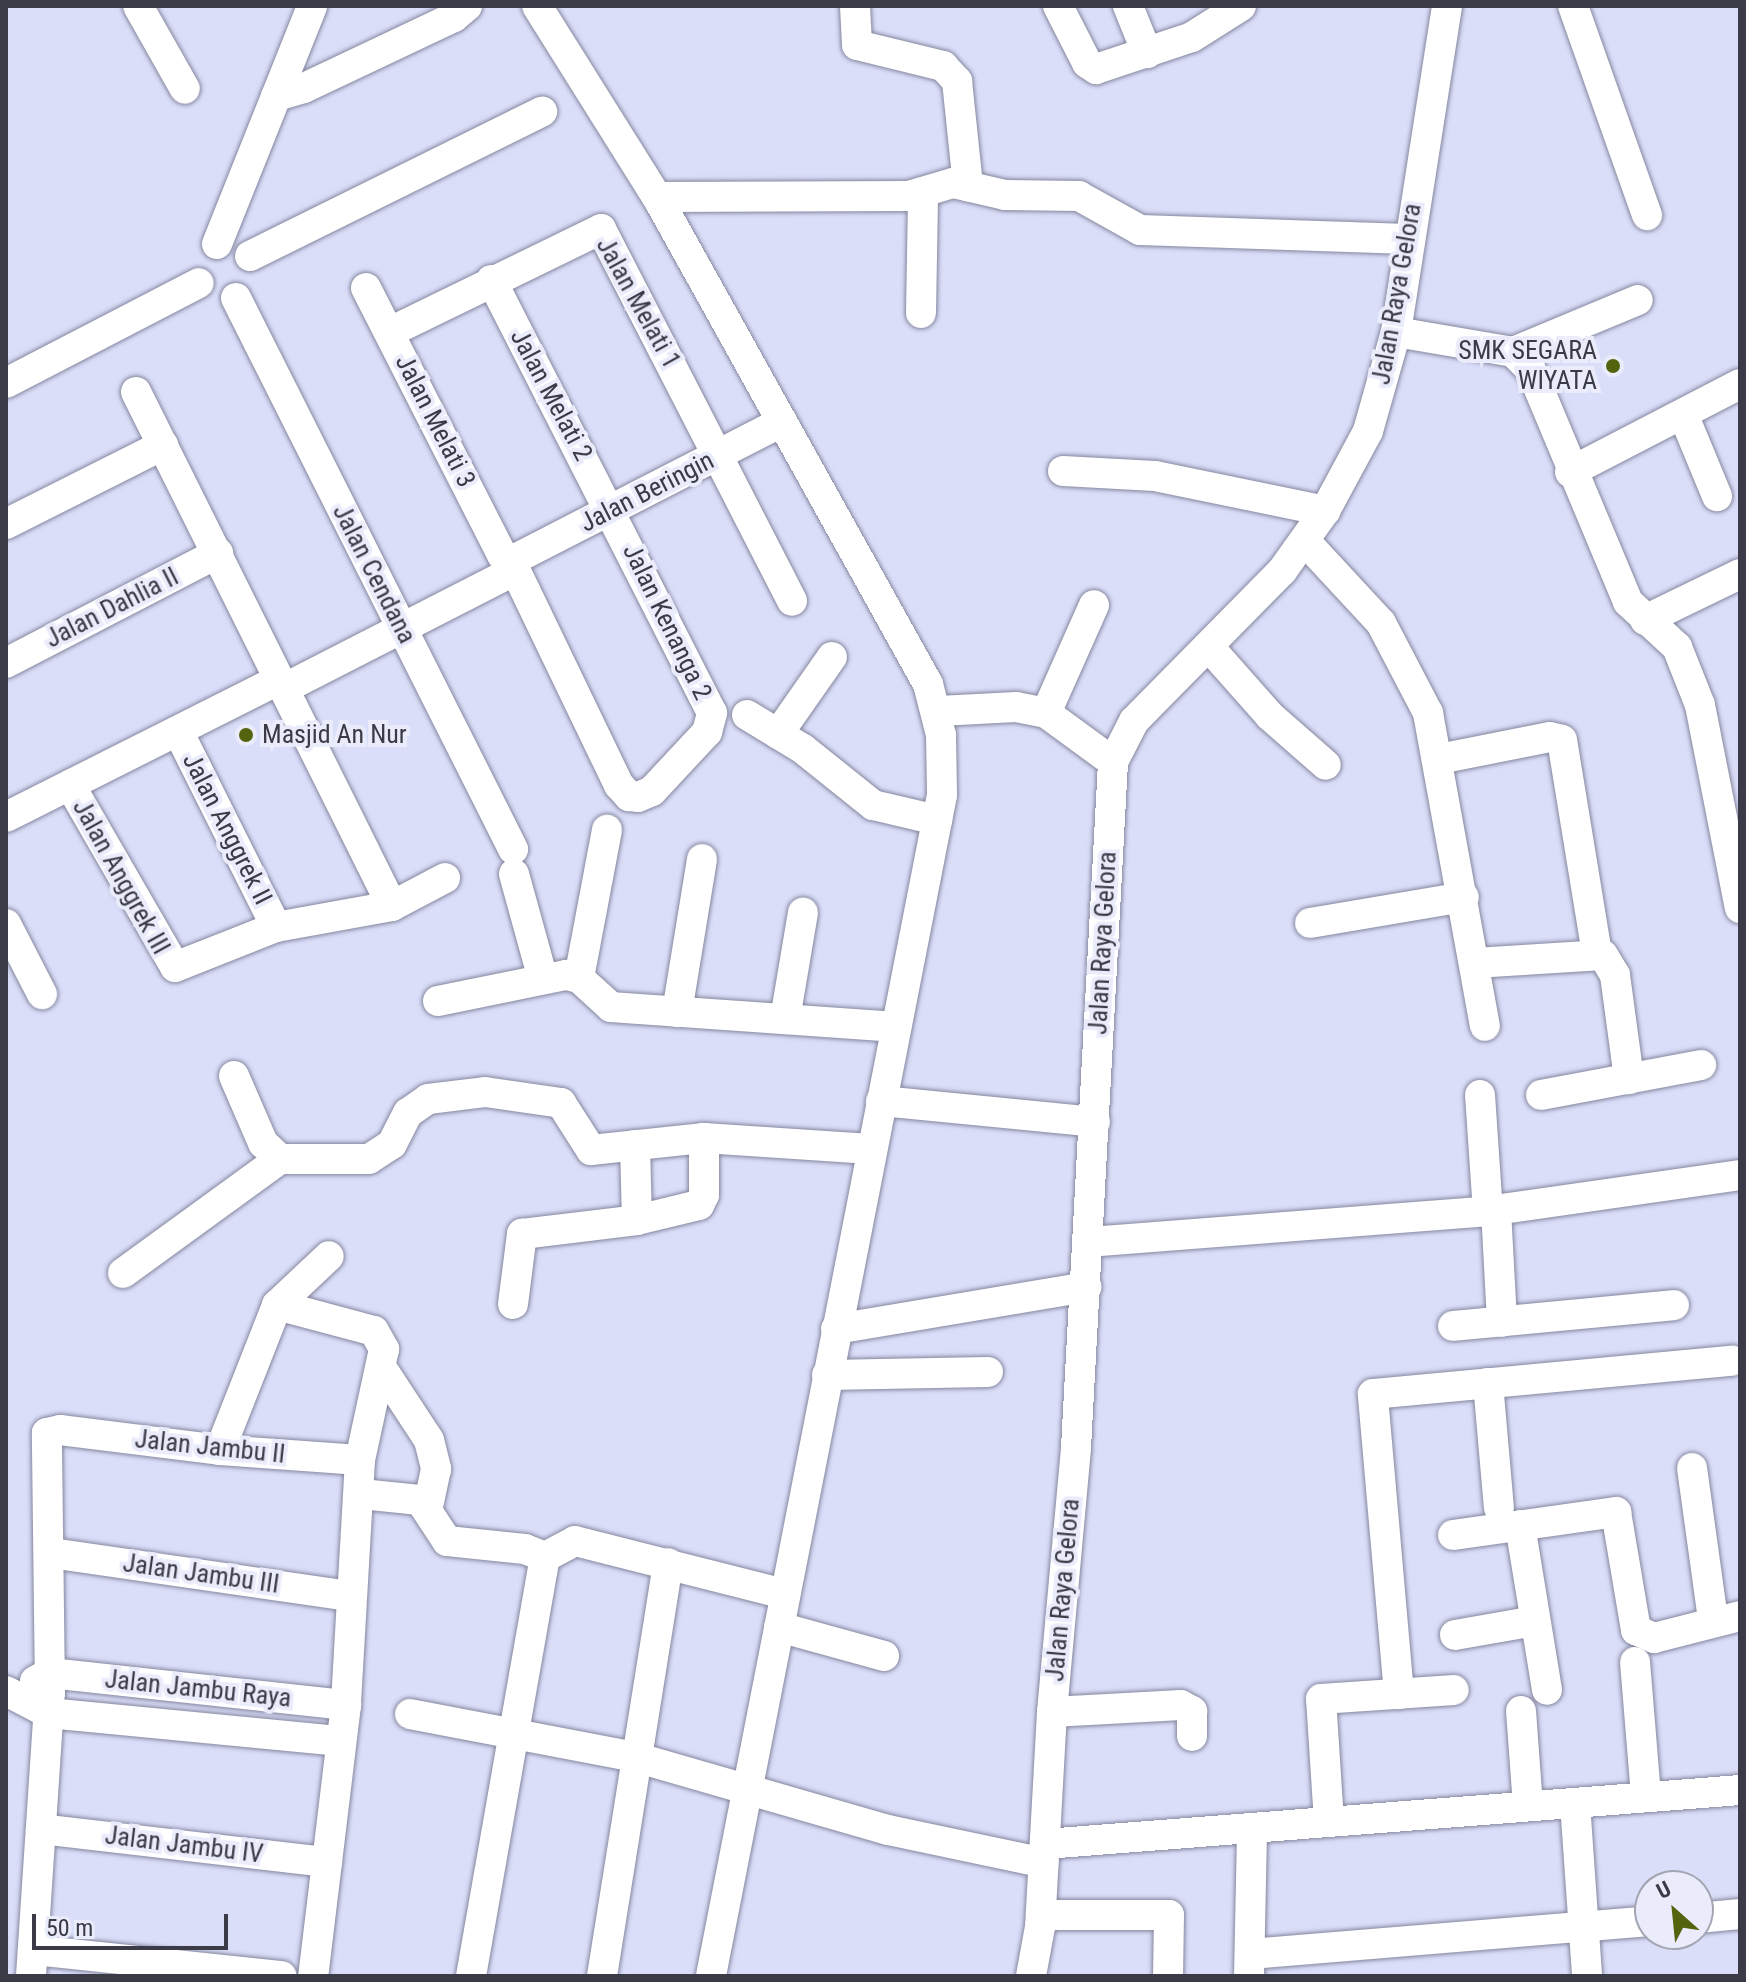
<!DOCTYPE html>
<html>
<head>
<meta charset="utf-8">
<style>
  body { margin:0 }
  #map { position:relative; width:1746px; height:1982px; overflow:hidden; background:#dbdef9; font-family:"Roboto Condensed",sans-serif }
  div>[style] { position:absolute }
  .roads { filter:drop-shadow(0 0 2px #85879f) drop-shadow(0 0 2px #85879f) }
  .minor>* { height:30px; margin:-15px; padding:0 15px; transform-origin:15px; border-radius:15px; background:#fff }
  .dots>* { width:22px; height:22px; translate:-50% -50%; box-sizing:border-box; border:4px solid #eaecfc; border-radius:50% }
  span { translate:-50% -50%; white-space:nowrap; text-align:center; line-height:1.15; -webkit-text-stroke:8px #eaecfc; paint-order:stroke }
  .street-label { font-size:26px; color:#3a3b46 }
  .poi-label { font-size:26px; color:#3a3b46 }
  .right { translate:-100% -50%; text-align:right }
  .left { translate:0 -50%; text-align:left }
  .frame { position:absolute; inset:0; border:8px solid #3a3b46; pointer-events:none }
  .north { position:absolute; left:1634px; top:1870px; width:80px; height:80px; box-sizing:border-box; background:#eaecfc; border:2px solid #a4a5b3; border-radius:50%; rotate:333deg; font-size:22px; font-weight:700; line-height:32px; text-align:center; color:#3a3b46 }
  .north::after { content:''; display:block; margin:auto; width:28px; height:36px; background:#53640e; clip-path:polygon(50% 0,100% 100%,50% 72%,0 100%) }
  .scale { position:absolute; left:32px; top:1914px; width:196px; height:36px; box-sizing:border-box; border:4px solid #3a3b46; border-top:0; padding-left:10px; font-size:24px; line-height:28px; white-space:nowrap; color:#3a3b46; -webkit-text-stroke:6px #eaecfc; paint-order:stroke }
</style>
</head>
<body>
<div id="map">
  <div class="roads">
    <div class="minor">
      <div style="left:138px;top:6px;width:95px;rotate:60.5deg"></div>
      <div style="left:537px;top:6px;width:226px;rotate:57.9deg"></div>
      <div style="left:657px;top:197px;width:557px;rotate:60.91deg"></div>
      <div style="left:928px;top:684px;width:53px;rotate:75.7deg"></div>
      <div style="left:941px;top:735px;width:60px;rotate:89deg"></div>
      <div style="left:942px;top:795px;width:1203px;rotate:101.07deg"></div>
      <div style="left:855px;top:6px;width:39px;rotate:87deg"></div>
      <div style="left:857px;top:45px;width:89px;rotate:13.7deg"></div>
      <div style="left:943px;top:66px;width:21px;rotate:47deg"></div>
      <div style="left:957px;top:81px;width:106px;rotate:84deg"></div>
      <div style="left:1058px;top:6px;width:64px;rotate:63deg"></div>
      <div style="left:1087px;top:63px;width:11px;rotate:34deg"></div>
      <div style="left:1096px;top:69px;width:101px;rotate:-18.4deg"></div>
      <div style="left:1192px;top:37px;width:58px;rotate:-32.3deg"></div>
      <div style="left:1128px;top:6px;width:51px;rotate:68deg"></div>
      <div style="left:1573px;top:6px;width:222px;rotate:70.5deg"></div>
      <div style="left:276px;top:96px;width:29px;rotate:-16deg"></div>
      <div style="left:304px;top:88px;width:166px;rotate:-25.3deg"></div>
      <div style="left:454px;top:17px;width:17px;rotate:-40deg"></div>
      <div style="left:657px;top:197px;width:252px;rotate:-0.2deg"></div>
      <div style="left:909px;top:196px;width:46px;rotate:-16.5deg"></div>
      <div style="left:953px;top:183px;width:53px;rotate:13deg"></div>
      <div style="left:1005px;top:195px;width:74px;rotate:0.8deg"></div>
      <div style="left:1079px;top:196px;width:70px;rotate:29.1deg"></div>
      <div style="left:1140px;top:230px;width:268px;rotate:1.9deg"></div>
      <div style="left:217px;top:244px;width:256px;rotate:-68.2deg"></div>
      <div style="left:250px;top:256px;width:326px;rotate:-26.3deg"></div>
      <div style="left:366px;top:288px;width:300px;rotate:63deg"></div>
      <div style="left:502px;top:555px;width:11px;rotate:34deg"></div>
      <div style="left:511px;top:561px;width:249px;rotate:64.3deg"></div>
      <div style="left:619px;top:785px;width:15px;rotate:48deg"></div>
      <div style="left:629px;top:796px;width:9px;rotate:6deg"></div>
      <div style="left:638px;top:797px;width:15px;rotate:-23deg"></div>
      <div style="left:652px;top:791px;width:81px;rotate:-47deg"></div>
      <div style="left:707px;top:732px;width:20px;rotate:-75deg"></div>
      <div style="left:712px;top:713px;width:486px;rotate:-117deg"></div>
      <div style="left:236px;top:298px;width:617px;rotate:63.31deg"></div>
      <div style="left:921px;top:313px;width:120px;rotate:-89deg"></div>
      <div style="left:390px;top:332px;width:235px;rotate:-26deg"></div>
      <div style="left:601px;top:229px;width:418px;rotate:62.8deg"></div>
      <div style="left:1396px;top:332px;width:119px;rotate:9.7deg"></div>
      <div style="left:1513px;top:352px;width:25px;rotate:45deg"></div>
      <div style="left:1531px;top:370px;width:251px;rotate:67.3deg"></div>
      <div style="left:1628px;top:602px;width:67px;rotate:42.6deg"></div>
      <div style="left:1677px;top:647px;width:62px;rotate:68.4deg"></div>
      <div style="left:1700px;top:705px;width:207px;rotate:78.9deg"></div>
      <div style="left:1513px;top:352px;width:135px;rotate:-22.6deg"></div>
      <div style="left:6px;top:383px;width:217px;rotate:-27.4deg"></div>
      <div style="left:136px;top:392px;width:574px;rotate:63.52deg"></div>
      <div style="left:1683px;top:414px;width:89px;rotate:67.5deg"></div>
      <div style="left:1063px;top:471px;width:92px;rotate:3.1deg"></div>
      <div style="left:1155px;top:476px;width:174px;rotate:11.6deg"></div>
      <div style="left:1570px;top:472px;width:191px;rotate:-27.4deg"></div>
      <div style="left:6px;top:524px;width:176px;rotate:-26.7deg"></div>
      <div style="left:1305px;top:541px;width:112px;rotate:47.2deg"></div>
      <div style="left:1381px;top:623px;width:102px;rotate:62.4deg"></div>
      <div style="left:1428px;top:713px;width:318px;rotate:79.7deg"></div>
      <div style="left:511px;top:561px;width:305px;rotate:-27.2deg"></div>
      <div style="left:1645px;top:620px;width:106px;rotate:-25.8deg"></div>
      <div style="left:1209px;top:647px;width:92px;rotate:48.5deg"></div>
      <div style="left:1270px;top:716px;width:74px;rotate:41.2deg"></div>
      <div style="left:6px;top:663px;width:239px;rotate:-27.4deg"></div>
      <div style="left:287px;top:687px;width:253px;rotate:-27.1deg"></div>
      <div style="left:939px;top:711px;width:77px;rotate:-3deg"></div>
      <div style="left:1016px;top:707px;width:31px;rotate:11deg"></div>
      <div style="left:1046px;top:713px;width:83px;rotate:36.2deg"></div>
      <div style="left:1046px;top:713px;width:118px;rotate:-66deg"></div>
      <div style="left:747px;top:715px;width:66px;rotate:31.3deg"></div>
      <div style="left:803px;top:749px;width:90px;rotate:38.7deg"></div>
      <div style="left:873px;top:805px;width:66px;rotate:13.2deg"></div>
      <div style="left:178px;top:731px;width:219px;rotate:63.4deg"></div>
      <div style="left:778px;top:734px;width:94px;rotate:-55deg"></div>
      <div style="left:1439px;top:759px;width:113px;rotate:-11.2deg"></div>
      <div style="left:1550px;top:737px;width:12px;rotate:14deg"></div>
      <div style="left:1562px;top:740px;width:216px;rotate:80.7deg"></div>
      <div style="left:70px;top:785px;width:210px;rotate:60deg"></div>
      <div style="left:175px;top:967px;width:109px;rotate:-21.6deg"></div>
      <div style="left:276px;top:927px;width:118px;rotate:-10.3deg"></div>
      <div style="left:392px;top:906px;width:60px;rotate:-27.8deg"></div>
      <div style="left:6px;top:817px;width:305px;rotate:-26.7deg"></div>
      <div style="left:514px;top:874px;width:109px;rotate:74.6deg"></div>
      <div style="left:1310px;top:923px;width:156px;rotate:-9.6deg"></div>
      <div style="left:6px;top:924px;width:79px;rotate:62.8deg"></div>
      <div style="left:1475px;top:963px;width:128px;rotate:-3.6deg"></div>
      <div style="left:1603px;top:955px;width:23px;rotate:59deg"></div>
      <div style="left:1615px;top:975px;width:105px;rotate:82.3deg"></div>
      <div style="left:579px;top:978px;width:151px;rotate:-79.3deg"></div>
      <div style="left:438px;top:1001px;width:131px;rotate:-11.5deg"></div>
      <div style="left:566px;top:975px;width:13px;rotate:13deg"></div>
      <div style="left:579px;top:978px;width:43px;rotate:42.2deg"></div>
      <div style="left:611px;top:1007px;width:286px;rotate:4deg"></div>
      <div style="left:677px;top:1012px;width:155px;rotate:-80.7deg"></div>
      <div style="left:785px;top:1019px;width:108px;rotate:-80.4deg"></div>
      <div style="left:234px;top:1076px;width:73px;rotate:66.6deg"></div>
      <div style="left:263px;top:1143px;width:23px;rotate:43deg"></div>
      <div style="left:280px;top:1159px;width:89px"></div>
      <div style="left:369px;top:1159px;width:27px;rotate:-33deg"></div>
      <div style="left:392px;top:1144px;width:35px;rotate:-63deg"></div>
      <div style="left:408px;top:1113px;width:24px;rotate:-35deg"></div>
      <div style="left:428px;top:1099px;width:57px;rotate:-7deg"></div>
      <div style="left:485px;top:1092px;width:77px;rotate:8.2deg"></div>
      <div style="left:561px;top:1103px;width:56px;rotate:57.4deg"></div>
      <div style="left:591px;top:1150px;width:114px;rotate:-6.1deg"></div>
      <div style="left:704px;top:1138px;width:167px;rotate:3.8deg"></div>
      <div style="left:1480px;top:1095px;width:116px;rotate:86.1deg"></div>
      <div style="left:1541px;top:1095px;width:163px;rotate:-10.6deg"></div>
      <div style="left:881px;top:1101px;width:215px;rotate:5.6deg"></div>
      <div style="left:635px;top:1145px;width:75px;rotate:88.5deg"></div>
      <div style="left:1496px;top:1210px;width:112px;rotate:86.9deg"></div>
      <div style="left:1089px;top:1242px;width:400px;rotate:-4.4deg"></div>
      <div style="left:1488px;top:1211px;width:255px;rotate:-8.1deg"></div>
      <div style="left:123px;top:1273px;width:194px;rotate:-36deg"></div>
      <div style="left:513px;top:1304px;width:71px;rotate:-82.7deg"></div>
      <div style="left:522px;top:1234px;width:116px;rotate:-6.9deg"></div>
      <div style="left:637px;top:1220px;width:64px;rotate:-13.6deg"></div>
      <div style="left:699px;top:1205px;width:11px;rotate:-63deg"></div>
      <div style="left:704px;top:1195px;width:57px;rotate:-90deg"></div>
      <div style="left:277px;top:1305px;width:100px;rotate:15deg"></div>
      <div style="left:374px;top:1331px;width:21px;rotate:61deg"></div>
      <div style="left:384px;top:1349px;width:114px;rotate:102.2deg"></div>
      <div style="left:360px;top:1460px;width:245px;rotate:93.3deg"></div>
      <div style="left:346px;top:1705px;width:273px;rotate:96.9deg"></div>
      <div style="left:1453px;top:1326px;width:222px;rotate:-5.4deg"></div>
      <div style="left:836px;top:1329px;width:254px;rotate:-9.5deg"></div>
      <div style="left:381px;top:1367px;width:87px;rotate:56.7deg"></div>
      <div style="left:429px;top:1440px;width:30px;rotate:76deg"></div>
      <div style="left:436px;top:1469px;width:39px;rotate:102deg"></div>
      <div style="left:827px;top:1375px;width:161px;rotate:-1.1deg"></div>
      <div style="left:1488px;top:1383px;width:125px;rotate:85deg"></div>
      <div style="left:220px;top:1450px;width:156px;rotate:-68.5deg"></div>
      <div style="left:277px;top:1305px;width:71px;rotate:-43.3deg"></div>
      <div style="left:1692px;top:1468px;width:153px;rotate:82.1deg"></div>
      <div style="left:361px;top:1494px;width:59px;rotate:5.8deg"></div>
      <div style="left:420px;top:1500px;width:49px;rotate:56.6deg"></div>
      <div style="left:447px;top:1541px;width:78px;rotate:5.9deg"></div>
      <div style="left:525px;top:1549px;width:22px;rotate:22deg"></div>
      <div style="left:1520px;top:1525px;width:167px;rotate:80.7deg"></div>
      <div style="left:1453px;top:1535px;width:165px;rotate:-8deg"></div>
      <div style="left:1616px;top:1512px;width:120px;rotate:80.4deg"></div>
      <div style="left:1636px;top:1630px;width:20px;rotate:24deg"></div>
      <div style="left:1654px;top:1638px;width:89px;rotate:-14.3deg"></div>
      <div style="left:51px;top:1553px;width:303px;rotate:8.2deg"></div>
      <div style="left:779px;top:1627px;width:109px;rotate:15.4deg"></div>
      <div style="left:1455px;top:1635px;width:81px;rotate:-9.9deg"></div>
      <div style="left:1635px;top:1662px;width:135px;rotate:85.3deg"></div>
      <div style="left:35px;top:1681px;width:17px;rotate:-28deg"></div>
      <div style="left:50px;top:1673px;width:298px;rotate:6.2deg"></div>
      <div style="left:6px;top:1691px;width:47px;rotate:27.6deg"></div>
      <div style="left:48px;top:1713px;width:294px;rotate:5.5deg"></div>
      <div style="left:1399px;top:1694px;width:301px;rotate:-95deg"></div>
      <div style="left:1373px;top:1394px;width:361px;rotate:-5.3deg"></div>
      <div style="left:1521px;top:1711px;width:95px;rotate:85.8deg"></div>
      <div style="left:1052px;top:1712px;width:129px;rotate:-3.1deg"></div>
      <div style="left:1181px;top:1705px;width:13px;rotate:29deg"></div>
      <div style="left:1192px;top:1711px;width:25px;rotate:90deg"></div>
      <div style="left:410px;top:1714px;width:229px;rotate:10.8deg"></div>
      <div style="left:635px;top:1757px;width:263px;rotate:16.1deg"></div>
      <div style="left:888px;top:1830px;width:159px;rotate:11.9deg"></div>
      <div style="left:1575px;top:1803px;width:173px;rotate:86deg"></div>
      <div style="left:1329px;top:1822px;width:123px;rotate:-93.7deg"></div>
      <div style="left:1321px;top:1699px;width:133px;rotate:-3.9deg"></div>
      <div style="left:41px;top:1829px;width:288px;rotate:6.6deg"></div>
      <div style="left:1045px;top:1844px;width:697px;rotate:-4.44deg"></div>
      <div style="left:1041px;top:1915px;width:128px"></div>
      <div style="left:1169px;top:1915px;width:61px;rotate:90.9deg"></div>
      <div style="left:1698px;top:1918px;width:42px;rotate:-5.4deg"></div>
      <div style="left:33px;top:1950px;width:250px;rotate:6deg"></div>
      <div style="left:1250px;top:1954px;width:401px;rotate:-4.7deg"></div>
      <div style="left:31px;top:1976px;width:284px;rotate:-86.2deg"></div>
      <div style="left:50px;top:1693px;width:260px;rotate:-90.7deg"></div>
      <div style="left:47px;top:1433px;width:13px;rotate:-13deg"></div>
      <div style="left:60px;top:1430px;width:161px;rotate:7.1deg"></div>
      <div style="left:220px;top:1450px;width:140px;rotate:4.1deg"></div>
      <div style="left:471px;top:1976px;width:425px;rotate:-80deg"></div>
      <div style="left:545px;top:1557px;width:34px;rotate:-28deg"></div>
      <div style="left:575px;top:1541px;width:217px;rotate:14.2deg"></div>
      <div style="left:602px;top:1976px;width:418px;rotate:-80.9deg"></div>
      <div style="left:1031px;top:1976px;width:50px;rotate:-79.6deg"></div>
      <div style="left:1040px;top:1927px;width:215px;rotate:-86.8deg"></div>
      <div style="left:1052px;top:1712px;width:265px;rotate:-84.8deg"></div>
      <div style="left:1076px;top:1448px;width:687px;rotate:-86.91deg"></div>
      <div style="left:1113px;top:762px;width:46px;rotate:-62.9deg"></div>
      <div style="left:1134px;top:721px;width:211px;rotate:-45.4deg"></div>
      <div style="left:1282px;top:571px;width:74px;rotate:-54.4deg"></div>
      <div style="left:1325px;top:511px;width:91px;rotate:-61.7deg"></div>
      <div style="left:1368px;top:431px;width:103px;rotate:-74.2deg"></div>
      <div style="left:1396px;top:332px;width:330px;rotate:-81.1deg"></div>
      <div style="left:1249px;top:1976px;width:148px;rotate:-88.8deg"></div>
    </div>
  </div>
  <div class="dots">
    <div style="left:1613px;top:366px;background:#53640e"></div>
    <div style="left:246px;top:735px;background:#53640e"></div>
  </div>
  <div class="street-label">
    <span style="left:1397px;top:294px;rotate:-80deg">Jalan Raya Gelora</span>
    <span style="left:638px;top:303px;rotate:61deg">Jalan Melati 1</span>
    <span style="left:551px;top:395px;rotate:62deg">Jalan Melati 2</span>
    <span style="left:435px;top:421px;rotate:63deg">Jalan Melati 3</span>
    <span style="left:647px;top:492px;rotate:-27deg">Jalan Beringin</span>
    <span style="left:374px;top:574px;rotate:63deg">Jalan Cendana</span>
    <span style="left:112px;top:608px;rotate:-27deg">Jalan Dahlia II</span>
    <span style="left:667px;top:622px;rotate:64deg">Jalan Kenanga 2</span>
    <span style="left:227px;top:829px;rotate:63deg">Jalan Anggrek II</span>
    <span style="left:121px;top:877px;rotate:61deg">Jalan Anggrek III</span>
    <span style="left:1103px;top:943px;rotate:-87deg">Jalan Raya Gelora</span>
    <span style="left:210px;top:1447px;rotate:6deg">Jalan Jambu II</span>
    <span style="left:201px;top:1574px;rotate:8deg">Jalan Jambu III</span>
    <span style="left:1063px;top:1590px;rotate:-85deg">Jalan Raya Gelora</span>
    <span style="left:198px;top:1689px;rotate:6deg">Jalan Jambu Raya</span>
    <span style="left:184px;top:1845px;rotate:7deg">Jalan Jambu IV</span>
  </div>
  <div class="poi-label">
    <span class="right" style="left:1597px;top:366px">SMK SEGARA<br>WIYATA</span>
    <span class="left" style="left:262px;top:735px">Masjid An Nur</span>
  </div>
  <div class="frame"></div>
  <div class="north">U</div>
  <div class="scale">50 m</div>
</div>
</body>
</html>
